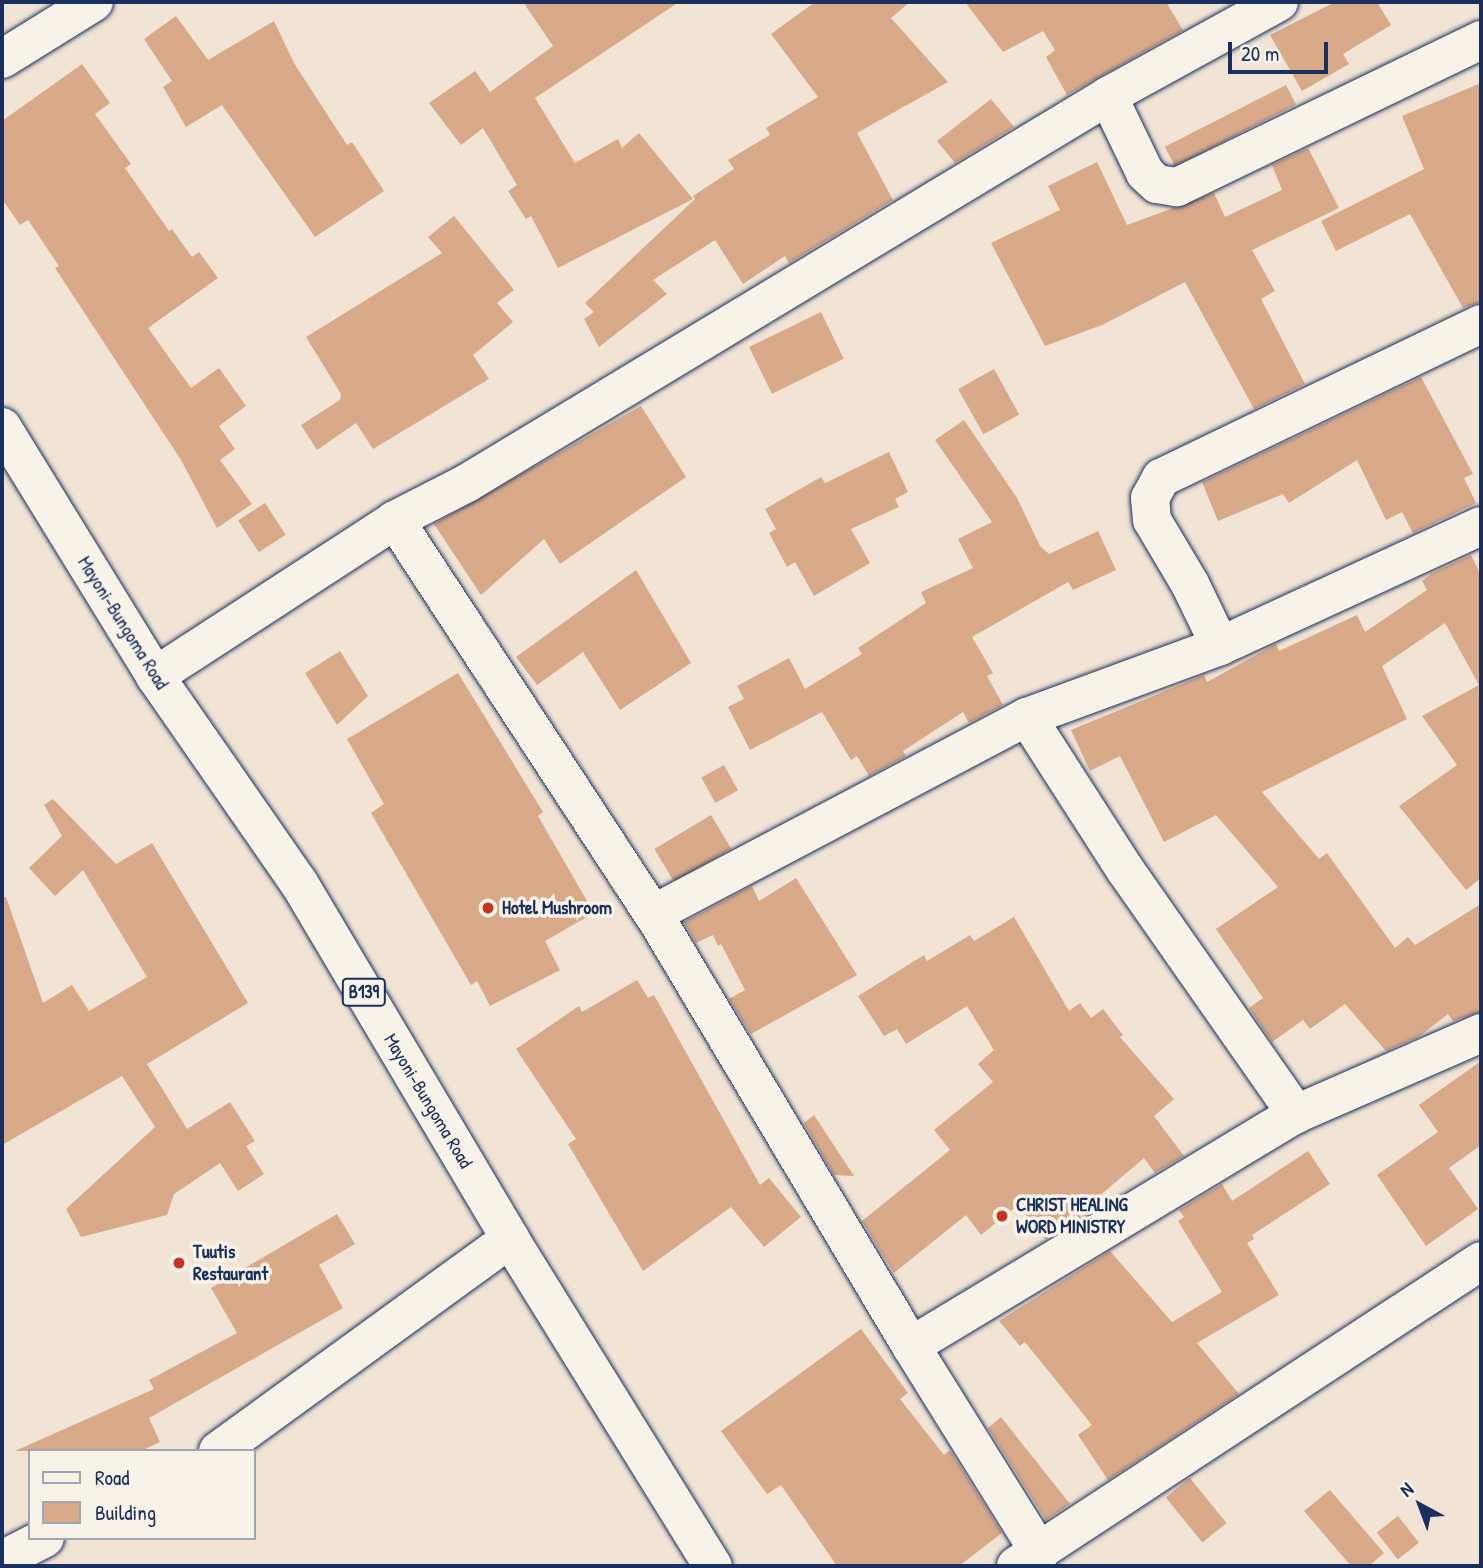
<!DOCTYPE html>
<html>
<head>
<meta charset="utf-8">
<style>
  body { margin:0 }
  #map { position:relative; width:1483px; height:1568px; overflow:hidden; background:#f1e4d5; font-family:"Patrick Hand",sans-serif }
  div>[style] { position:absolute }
  .building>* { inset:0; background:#d8aa8a; transform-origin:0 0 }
  .roads { filter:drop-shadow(0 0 2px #1b2f5e) drop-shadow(0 0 2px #1b2f5e) }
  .minor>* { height:38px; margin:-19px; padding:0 19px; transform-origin:19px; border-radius:19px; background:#f7f3e8 }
  .major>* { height:38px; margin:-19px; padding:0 19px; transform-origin:19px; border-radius:19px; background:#f7f3e8 }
  .dots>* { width:19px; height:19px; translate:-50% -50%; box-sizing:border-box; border:4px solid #f7f3e8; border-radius:50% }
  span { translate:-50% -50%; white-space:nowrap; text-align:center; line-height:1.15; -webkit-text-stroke:7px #f7f3e8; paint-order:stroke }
  .shield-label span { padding:2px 5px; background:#f7f3e8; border:2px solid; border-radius:5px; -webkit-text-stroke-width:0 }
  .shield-label { font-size:18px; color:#1b2f5e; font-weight:700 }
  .street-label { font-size:19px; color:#1b2f5e }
  .poi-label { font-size:19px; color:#1b2f5e; font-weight:700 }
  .left { translate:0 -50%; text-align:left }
  .frame { position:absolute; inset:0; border:4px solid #1b2f5e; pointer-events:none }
  .legend { position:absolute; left:28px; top:1449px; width:228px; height:91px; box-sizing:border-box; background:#f7f3e8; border:2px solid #9fa5b1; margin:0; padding:9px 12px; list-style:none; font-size:21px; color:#1b2f5e }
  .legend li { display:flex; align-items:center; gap:14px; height:35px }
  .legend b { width:35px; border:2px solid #9fa5b1 }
  .north { position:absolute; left:1385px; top:1470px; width:70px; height:70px; -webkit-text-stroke:5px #f7f3e8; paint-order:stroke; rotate:319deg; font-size:19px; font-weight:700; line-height:28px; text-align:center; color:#1b2f5e }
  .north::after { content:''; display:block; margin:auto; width:24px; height:32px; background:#1b2f5e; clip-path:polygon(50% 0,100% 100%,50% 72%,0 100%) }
  .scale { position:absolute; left:1228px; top:42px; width:100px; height:32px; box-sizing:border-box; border:4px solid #1b2f5e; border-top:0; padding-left:9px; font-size:21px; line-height:24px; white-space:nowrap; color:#1b2f5e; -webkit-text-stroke:5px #f7f3e8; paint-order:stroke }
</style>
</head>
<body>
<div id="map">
  <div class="building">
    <div style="clip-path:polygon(523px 2px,679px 2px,535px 98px,575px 163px,618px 139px,622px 148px,639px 133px,693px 199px,558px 268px,531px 216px,526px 219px,508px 191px,517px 185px,483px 128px,461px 145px,429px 103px,475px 71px,490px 92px,553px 46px)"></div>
    <div style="clip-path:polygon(815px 2px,910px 2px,891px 18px,948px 82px,857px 133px,893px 200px,789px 263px,785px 256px,743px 284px,715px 240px,653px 280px,667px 294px,599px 347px,584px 319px,594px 312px,585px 303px,695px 199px,693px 196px,734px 169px,728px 160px,770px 135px,766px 128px,818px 97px,771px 34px)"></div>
    <div style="clip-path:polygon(965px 2px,1166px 2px,1183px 30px,1067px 95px,1046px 57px,1055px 50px,1043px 31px,1003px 52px)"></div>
    <div style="clip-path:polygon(1335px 2px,1377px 2px,1391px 25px,1343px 54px,1349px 64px,1302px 91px,1270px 35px)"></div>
    <div style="clip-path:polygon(176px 16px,208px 60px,274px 21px,294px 63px,347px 145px,352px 142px,384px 191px,315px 237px,222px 105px,186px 127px,163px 87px,172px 81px,144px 39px)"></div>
    <div style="clip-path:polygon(82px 64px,110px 103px,95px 114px,131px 164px,125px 168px,169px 231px,172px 229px,192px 257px,199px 252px,218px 278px,148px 328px,191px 388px,219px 368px,246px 406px,219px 426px,235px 449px,220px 460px,252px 504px,217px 528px,181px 460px,55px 268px,59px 266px,28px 220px,20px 225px,2px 199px,2px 121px)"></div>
    <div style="clip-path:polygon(1481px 83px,1481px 302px,1463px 308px,1410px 214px,1336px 251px,1321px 221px,1424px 169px,1402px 116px)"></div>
    <div style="left:1286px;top:85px;width:22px;height:136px;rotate:63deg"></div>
    <div style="clip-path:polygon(991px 99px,1014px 127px,955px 163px,937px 141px)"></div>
    <div style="clip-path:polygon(1308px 148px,1339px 208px,1252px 250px,1275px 291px,1261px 299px,1305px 384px,1254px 409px,1185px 282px,1102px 325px,1045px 346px,991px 243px,1060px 210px,1048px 186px,1097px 162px,1127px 225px,1214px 193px,1225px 217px,1282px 190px,1272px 165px)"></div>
    <div style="clip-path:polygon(454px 216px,514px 290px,497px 303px,513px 322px,473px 355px,489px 379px,373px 449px,356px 423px,317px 450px,301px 425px,340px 400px,341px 394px,306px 337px,442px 253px,428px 237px)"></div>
    <div style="left:821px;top:312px;width:52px;height:80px;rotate:64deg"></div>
    <div style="left:994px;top:369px;width:52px;height:41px;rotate:61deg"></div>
    <div style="clip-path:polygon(1421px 377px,1473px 474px,1464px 478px,1476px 503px,1413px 533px,1402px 512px,1386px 520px,1357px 460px,1289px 503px,1283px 494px,1218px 521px,1202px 482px)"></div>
    <div style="clip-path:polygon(641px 406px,686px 477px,560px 564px,544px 539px,481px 595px,434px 524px)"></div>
    <div style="clip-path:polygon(964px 420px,1017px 498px,1040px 546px,1049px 554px,1098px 531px,1116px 570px,1073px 590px,1068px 582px,972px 637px,993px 673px,987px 676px,1003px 705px,969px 723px,963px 712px,903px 751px,906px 756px,869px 776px,857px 756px,851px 760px,822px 712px,750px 750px,728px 707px,744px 699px,737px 686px,789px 658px,805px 689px,862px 654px,858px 648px,926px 603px,921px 592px,973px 568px,958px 539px,992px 522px,935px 440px)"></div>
    <div style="clip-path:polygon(889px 452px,908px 492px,895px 499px,899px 507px,851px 529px,870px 563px,814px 596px,795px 562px,787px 567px,769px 533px,776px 529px,765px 509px,821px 477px,825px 483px)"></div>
    <div style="left:265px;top:503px;width:38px;height:32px;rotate:57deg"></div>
    <div style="clip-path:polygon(1471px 555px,1481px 575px,1481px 878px,1466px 890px,1399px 806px,1457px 765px,1422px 716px,1479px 685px,1445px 623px,1382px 666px,1407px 719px,1262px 792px,1319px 859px,1327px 853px,1395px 948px,1408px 937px,1415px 945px,1481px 904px,1481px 1012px,1453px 1021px,1448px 1014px,1420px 1036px,1386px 1051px,1345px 1004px,1310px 1029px,1303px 1020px,1272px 1042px,1249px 1008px,1263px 998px,1216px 929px,1278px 887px,1216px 815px,1164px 842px,1120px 756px,1090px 771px,1071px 730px,1204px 675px,1207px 682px,1276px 644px,1279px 651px,1357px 615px,1365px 632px,1427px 590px,1422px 581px,1432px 573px)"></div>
    <div style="clip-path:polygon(636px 570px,691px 663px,620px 710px,583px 652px,537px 685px,516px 657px)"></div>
    <div style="clip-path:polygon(340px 651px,368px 696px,337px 725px,305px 673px)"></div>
    <div style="clip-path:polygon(458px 673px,543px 812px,538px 816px,594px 913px,545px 941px,560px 970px,490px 1006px,477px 981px,471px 985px,371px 813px,384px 804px,347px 739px)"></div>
    <div style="left:724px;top:765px;width:29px;height:26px;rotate:61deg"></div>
    <div style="clip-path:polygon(53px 799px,116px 864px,152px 843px,248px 1003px,147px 1064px,187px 1129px,230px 1102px,255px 1141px,246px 1146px,264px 1174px,238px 1191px,220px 1163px,174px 1194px,167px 1215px,81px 1237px,66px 1209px,155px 1127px,122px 1076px,2px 1145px,2px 898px,6px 897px,43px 1003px,72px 985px,89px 1011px,147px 977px,83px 870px,55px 896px,29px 868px,62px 836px,44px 805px)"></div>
    <div style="left:711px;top:815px;width:39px;height:66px;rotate:59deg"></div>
    <div style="clip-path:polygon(796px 878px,857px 975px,751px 1034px,729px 999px,745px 990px,721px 944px,718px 946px,713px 935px,696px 943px,684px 922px,752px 886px,759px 901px)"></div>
    <div style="clip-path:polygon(1014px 917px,1069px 1011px,1080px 1003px,1091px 1018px,1103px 1009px,1123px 1035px,1120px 1037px,1174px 1099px,1154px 1116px,1184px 1156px,1155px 1173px,1144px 1158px,1078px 1214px,1081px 1218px,1046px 1239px,1018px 1205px,981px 1235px,966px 1215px,894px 1273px,862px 1221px,950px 1150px,934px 1130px,993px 1082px,978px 1064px,994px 1050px,967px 1006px,906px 1044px,897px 1029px,884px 1036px,858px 996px,924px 955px,927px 961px,970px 935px,974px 941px)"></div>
    <div style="clip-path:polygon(637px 980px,648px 998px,654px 995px,760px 1185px,769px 1178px,801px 1217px,764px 1247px,731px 1207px,643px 1271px,568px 1144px,576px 1139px,516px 1049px,579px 1006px,582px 1012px)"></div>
    <div style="clip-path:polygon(1481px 1061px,1481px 1145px,1449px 1168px,1478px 1209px,1426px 1246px,1377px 1175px,1438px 1132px,1419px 1105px)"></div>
    <div style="clip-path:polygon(814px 1115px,854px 1176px,834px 1175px,804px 1123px)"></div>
    <div style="clip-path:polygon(1308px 1151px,1330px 1184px,1252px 1235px,1254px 1239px,1247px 1243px,1279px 1295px,1197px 1343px,1239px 1394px,1108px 1480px,1078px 1435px,1092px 1425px,1025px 1342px,1020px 1346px,999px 1321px,1110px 1251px,1172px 1322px,1222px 1292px,1178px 1221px,1184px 1217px,1179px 1210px,1222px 1184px,1232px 1201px)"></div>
    <div style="clip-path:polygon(337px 1214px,355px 1244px,319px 1265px,343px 1308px,149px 1418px,160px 1442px,141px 1451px,15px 1451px,154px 1389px,149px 1380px,237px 1333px,211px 1288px)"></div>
    <div style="clip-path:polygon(861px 1329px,908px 1393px,900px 1399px,944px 1455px,950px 1450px,1002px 1533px,959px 1566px,837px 1566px,781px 1485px,767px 1494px,721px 1431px)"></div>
    <div style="clip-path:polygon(1001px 1417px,1070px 1504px,1046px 1520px,988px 1428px)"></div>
    <div style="left:1190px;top:1478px;width:58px;height:31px;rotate:51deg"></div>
    <div style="clip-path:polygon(1330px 1490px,1384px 1553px,1369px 1566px,1351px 1566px,1304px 1511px)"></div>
    <div style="left:1398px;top:1516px;width:34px;height:27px;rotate:52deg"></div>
  </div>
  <div class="roads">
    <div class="minor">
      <div style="left:2px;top:59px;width:108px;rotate:-31.8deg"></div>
      <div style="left:1108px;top:96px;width:195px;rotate:-28.8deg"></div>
      <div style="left:395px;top:520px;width:81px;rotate:-27.2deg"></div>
      <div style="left:467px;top:483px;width:749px;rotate:-31.12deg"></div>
      <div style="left:1108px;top:96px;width:85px;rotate:64.3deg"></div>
      <div style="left:1145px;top:173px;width:16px;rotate:43deg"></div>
      <div style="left:1157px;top:184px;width:20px;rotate:9deg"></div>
      <div style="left:1177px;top:187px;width:338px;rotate:-25.8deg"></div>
      <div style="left:1220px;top:646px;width:69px;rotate:-115.8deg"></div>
      <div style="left:1190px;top:584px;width:74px;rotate:-120.7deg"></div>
      <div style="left:1152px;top:520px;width:22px;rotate:-95deg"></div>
      <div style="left:1150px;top:498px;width:23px;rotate:-61deg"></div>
      <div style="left:1161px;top:478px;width:355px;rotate:-25.7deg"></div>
      <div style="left:155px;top:676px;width:286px;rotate:-33deg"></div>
      <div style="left:395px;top:520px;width:484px;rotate:56.8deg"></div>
      <div style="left:660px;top:925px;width:490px;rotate:59.2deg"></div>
      <div style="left:911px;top:1346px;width:449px;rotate:-31.1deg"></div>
      <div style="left:1296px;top:1114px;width:202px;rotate:-23.6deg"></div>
      <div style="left:1027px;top:717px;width:183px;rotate:57.3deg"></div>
      <div style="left:1126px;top:871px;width:297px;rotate:55deg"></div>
      <div style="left:653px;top:914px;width:423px;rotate:-27.8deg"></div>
      <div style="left:1027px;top:717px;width:206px;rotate:-20.2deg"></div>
      <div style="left:1220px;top:646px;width:287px;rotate:-24.7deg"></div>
      <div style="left:911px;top:1346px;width:244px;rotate:58.1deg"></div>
      <div style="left:218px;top:1451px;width:361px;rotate:-36deg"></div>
      <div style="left:2px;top:1560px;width:48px;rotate:-27.1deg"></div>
      <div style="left:1016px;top:1566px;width:556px;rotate:-33.26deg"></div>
    </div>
    <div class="major">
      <div style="left:2px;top:427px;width:292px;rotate:58.4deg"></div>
      <div style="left:155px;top:676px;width:252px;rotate:55.2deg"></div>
      <div style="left:299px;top:883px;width:414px;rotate:59.3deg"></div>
      <div style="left:510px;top:1239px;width:385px;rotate:58.2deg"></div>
    </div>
  </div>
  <div class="dots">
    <div style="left:488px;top:908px;background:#c8321e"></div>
    <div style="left:1002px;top:1216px;background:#c8321e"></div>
    <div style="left:179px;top:1263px;background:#c8321e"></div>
  </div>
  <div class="shield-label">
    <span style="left:364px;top:992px">B139</span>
  </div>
  <div class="street-label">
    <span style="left:123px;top:623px;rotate:58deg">Mayoni-Bungoma Road</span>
    <span style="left:428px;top:1101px;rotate:59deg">Mayoni-Bungoma Road</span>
  </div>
  <div class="poi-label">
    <span class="left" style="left:502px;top:908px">Hotel Mushroom</span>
    <span class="left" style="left:1016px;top:1216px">CHRIST HEALING<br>WORD MINISTRY</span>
    <span class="left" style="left:193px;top:1263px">Tuutis<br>Restaurant</span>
  </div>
  <div class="frame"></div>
  <ul class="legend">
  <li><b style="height:9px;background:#f7f3e8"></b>Road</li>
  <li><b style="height:19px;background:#d8aa8a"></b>Building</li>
  </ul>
  <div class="north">N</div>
  <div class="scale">20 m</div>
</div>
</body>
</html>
